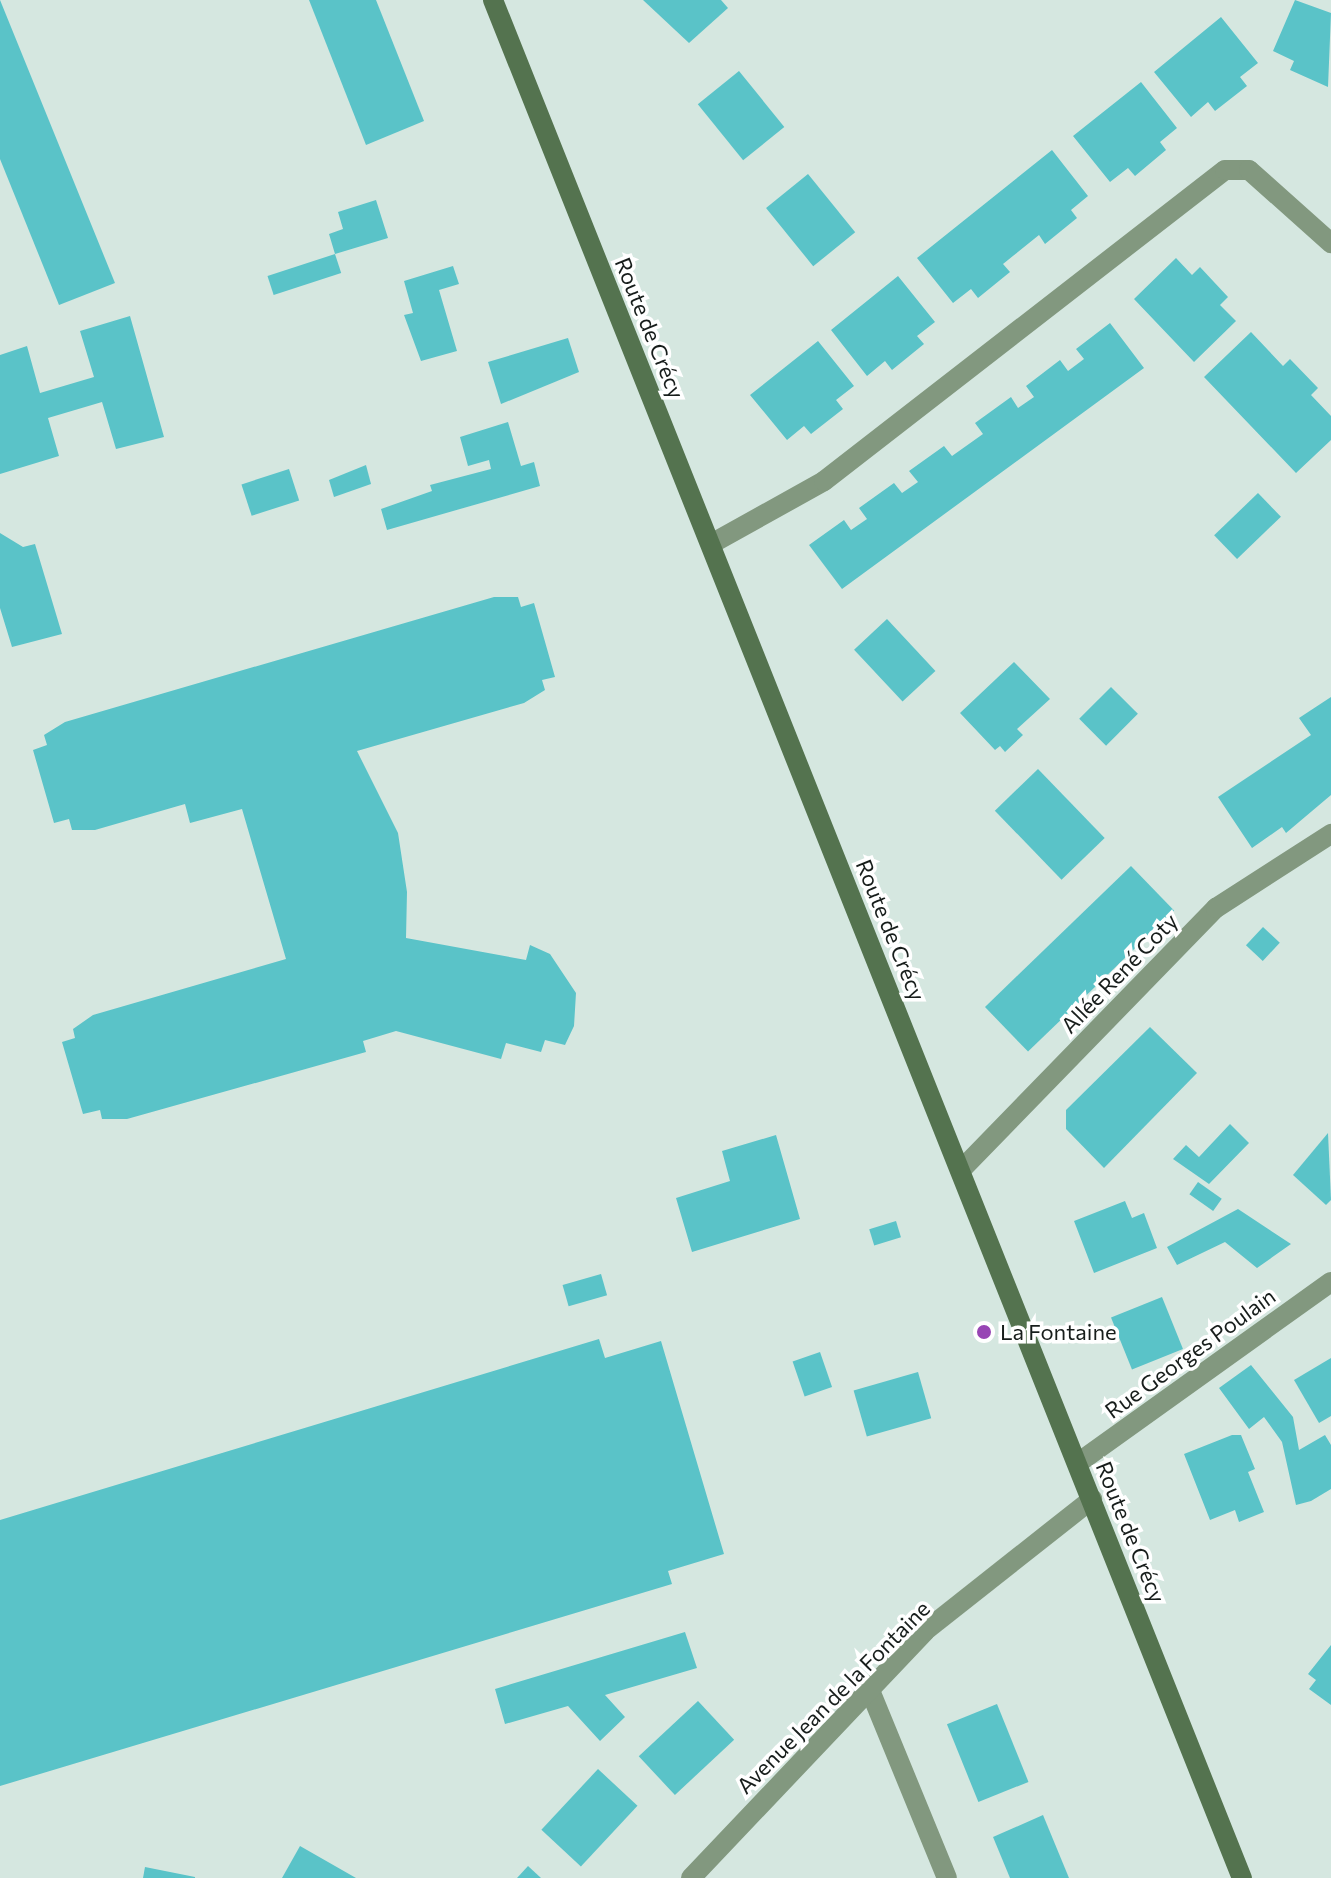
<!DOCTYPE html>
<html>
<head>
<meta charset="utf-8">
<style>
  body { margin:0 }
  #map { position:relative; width:1331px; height:1878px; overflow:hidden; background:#d5e7e0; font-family:Commissioner,sans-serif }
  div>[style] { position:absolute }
  .building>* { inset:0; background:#5ac3c8; transform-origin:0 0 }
  .street>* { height:20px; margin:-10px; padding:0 10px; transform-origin:10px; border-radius:10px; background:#82987f }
  .secondary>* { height:20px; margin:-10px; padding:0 10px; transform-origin:10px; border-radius:10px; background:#54734f }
  .dots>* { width:22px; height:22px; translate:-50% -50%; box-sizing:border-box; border:4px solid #fff; border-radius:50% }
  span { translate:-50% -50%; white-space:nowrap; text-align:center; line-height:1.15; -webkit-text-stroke:7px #fff; paint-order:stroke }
  .street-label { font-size:22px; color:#171d1b }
  .poi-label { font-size:22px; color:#171d1b }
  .left { translate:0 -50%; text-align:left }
</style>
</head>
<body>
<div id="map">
  <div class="building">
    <div style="clip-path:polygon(0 0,115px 283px,59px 305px,0 159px)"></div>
    <div style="clip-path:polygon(309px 0,376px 0,424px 121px,366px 145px)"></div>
    <div style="clip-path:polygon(643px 0,721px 0,728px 8px,689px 43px)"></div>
    <div style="clip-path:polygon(1295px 0,1331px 13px,1328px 87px,1290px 70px,1294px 61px,1273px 51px)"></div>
    <div style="clip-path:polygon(1221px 17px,1258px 63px,1240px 77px,1247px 86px,1215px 111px,1208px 102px,1191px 117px,1154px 72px)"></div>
    <div style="left:739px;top:71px;width:72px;height:53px;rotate:51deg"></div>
    <div style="clip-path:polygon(1141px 82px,1177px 128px,1160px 142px,1166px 150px,1135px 176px,1128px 168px,1110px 182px,1073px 136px)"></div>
    <div style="clip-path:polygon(1052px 150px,1088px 196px,1071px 210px,1077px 218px,1045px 244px,1039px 235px,1003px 264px,1010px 272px,978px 298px,971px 289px,953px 303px,917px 258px)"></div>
    <div style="left:808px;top:174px;width:75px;height:54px;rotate:51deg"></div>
    <div style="clip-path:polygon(376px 200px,388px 238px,335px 254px,329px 234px,343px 229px,338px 212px)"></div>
    <div style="left:335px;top:254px;width:20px;height:71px;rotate:72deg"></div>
    <div style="clip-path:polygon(1176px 258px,1192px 275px,1200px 267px,1228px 297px,1220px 305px,1236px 321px,1194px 362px,1134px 299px)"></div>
    <div style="clip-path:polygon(453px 266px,459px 284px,439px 290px,457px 351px,421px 361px,404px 315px,413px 313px,404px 281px)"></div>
    <div style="clip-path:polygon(898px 276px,935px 322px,917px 336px,924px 344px,892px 370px,885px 361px,867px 376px,831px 330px)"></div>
    <div style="clip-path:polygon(130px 316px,164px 437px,116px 449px,102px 402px,48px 418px,59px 456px,0 474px,0 355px,27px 346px,40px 393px,94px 377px,80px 331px)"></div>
    <div style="clip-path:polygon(1110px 323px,1144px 368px,842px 589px,809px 545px,844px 520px,851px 530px,867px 519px,859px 508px,894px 483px,902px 493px,918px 482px,909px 471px,944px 446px,952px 456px,983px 434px,975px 423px,1011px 397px,1018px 408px,1034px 397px,1026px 386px,1060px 360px,1068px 371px,1084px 359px,1076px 349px)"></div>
    <div style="clip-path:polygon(1251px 332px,1283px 366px,1290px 359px,1318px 388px,1311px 395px,1331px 416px,1331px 440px,1296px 473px,1204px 377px)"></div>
    <div style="clip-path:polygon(568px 338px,579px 372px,501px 404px,488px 362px)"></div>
    <div style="clip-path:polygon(818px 341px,854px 386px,836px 400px,843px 409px,811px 434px,804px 426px,787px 440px,750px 395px)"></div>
    <div style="clip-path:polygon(508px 422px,521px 466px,534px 462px,540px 486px,387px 530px,381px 509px,432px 491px,430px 485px,491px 469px,489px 460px,468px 466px,460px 437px)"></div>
    <div style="clip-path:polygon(366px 465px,371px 484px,334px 497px,329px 480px)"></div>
    <div style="left:289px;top:469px;width:33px;height:50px;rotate:72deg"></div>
    <div style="left:1258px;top:493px;width:33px;height:61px;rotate:46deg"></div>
    <div style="clip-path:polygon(0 533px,23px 547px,35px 544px,62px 634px,12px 647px,0 608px)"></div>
    <div style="clip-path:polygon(494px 597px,518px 597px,521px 607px,534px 603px,555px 677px,542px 680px,545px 690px,524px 703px,357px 751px,398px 833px,407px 892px,406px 938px,526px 960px,530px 945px,550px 954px,576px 993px,574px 1026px,565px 1045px,545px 1040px,541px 1052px,506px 1043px,501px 1059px,396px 1031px,363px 1041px,366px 1052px,127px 1119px,102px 1119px,100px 1110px,83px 1114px,62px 1042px,75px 1038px,73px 1029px,93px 1015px,286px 959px,242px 809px,190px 823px,185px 804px,95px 830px,72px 830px,69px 819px,54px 823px,33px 750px,47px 745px,44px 735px,65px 722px)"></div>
    <div style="left:887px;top:619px;width:71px;height:45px;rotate:47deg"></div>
    <div style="clip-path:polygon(1014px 662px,1050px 699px,1017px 729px,1023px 735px,1005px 752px,1000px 746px,995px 750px,960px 713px)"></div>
    <div style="left:1111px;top:687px;width:38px;height:45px;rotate:45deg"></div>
    <div style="clip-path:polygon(1331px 697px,1331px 795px,1286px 833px,1282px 827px,1252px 848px,1218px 797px,1311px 735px,1299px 718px)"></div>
    <div style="left:1038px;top:769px;width:96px;height:60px;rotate:46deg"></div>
    <div style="left:1131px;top:866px;width:62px;height:203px;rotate:46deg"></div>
    <div style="left:1263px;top:927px;width:23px;height:25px;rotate:43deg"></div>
    <div style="clip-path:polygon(1150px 1027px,1197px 1073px,1104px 1168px,1066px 1129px,1066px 1110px)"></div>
    <div style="clip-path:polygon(1230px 1124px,1249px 1143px,1209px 1184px,1173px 1159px,1186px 1145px,1199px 1157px)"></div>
    <div style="clip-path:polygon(1328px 1133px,1331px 1200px,1326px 1205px,1293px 1175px)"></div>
    <div style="clip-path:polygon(776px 1135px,800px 1219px,692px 1252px,676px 1198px,730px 1181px,722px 1151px)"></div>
    <div style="left:1198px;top:1182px;width:29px;height:15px;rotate:35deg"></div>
    <div style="clip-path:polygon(1125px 1201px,1132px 1218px,1144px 1213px,1157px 1248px,1094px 1273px,1074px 1221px)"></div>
    <div style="clip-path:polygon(1238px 1209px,1291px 1244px,1257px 1268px,1225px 1242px,1177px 1265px,1167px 1247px)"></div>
    <div style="left:896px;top:1221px;width:17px;height:28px;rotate:73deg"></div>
    <div style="left:601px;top:1274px;width:22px;height:40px;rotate:74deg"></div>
    <div style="left:1162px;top:1297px;width:56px;height:55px;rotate:68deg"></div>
    <div style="clip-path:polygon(599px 1339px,605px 1358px,661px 1341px,724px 1554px,668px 1571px,672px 1584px,0 1786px,0 1520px)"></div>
    <div style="left:820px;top:1352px;width:37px;height:29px;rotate:71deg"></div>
    <div style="clip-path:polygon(1331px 1358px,1331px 1416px,1319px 1423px,1294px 1380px)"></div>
    <div style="clip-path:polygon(1251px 1365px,1293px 1417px,1299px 1450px,1325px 1435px,1331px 1445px,1331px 1489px,1311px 1501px,1296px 1505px,1282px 1442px,1264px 1417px,1249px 1429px,1219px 1388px)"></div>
    <div style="left:918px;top:1372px;width:48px;height:67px;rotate:74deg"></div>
    <div style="clip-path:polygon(1232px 1435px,1241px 1435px,1255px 1469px,1248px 1472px,1264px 1512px,1239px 1522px,1235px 1510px,1210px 1520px,1184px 1454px)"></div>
    <div style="clip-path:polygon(685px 1632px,697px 1668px,605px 1695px,625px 1717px,600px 1741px,568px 1706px,505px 1724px,495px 1689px)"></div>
    <div style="clip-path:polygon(1331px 1645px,1331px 1705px,1309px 1689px,1316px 1680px,1308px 1674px)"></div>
    <div style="left:698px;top:1701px;width:53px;height:81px;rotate:47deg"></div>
    <div style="left:997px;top:1704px;width:84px;height:54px;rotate:68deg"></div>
    <div style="left:598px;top:1769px;width:54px;height:83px;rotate:43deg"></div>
    <div style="clip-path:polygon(1043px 1815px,1069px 1878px,1010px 1878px,993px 1837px)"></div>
    <div style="clip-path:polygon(300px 1846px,356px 1878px,282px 1878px)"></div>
    <div style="clip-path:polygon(528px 1866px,541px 1878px,517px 1878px)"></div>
    <div style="clip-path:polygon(145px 1867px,195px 1877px,195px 1878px,143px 1878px)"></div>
  </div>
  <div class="street">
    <div style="left:711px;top:544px;width:129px;rotate:-29.1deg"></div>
    <div style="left:824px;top:481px;width:507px;rotate:-37.8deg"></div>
    <div style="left:1225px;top:170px;width:24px"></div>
    <div style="left:1249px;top:170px;width:110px;rotate:41.7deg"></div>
    <div style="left:961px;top:1170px;width:366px;rotate:-45.8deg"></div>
    <div style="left:1216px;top:908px;width:137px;rotate:-32.8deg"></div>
    <div style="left:1078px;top:1463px;width:311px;rotate:-35.6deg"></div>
    <div style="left:869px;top:1688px;width:205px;rotate:67.7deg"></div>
    <div style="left:691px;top:1878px;width:340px;rotate:-46.5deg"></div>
    <div style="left:925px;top:1631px;width:213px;rotate:-38.3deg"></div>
  </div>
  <div class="secondary">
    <div style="left:493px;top:0;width:2022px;rotate:68.26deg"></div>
  </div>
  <div class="dots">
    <div style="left:984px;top:1332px;background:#9745b4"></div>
  </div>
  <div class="street-label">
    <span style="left:650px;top:328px;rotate:68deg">Route de Crécy</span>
    <span style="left:891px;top:930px;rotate:68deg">Route de Crécy</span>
    <span style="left:1119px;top:973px;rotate:-46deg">Allée René Coty</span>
    <span style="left:1190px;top:1353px;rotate:-36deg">Rue Georges Poulain</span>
    <span style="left:1131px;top:1532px;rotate:68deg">Route de Crécy</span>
    <span style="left:833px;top:1697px;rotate:-45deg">Avenue Jean de la Fontaine</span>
  </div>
  <div class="poi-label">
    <span class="left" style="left:1000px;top:1332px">La Fontaine</span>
  </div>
</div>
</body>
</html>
